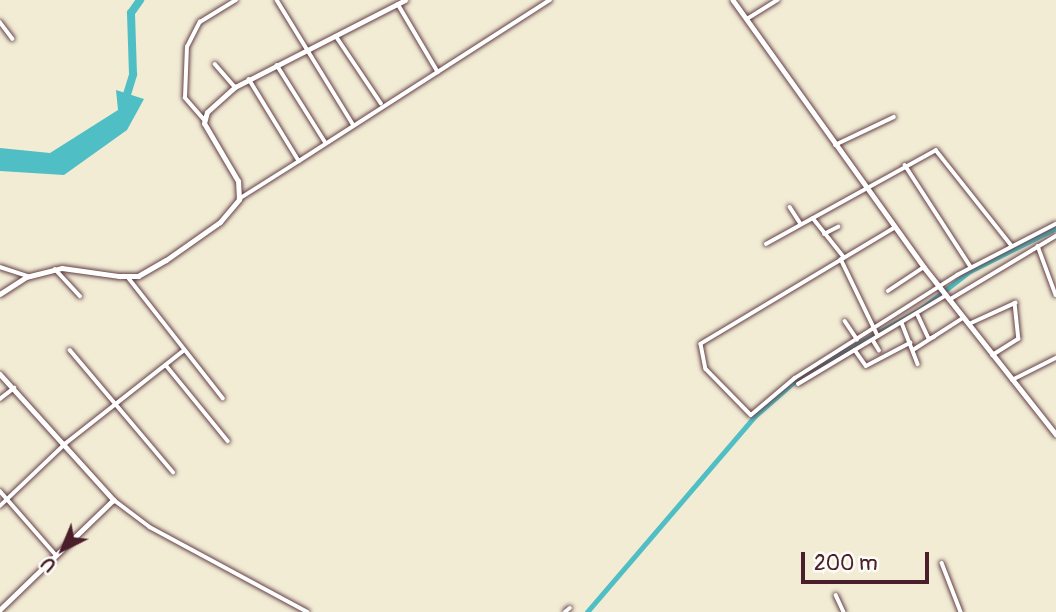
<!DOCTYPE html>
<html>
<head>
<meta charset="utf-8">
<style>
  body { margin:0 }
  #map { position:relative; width:1056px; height:612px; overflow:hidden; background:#f2ecd5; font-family:Pangolin,sans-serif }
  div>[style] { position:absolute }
  .water>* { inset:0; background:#50bfc5 }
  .canal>* { height:4.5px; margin:-2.25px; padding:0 2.25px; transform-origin:2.25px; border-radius:2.25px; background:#50bfc5 }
  .river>* { height:8px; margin:-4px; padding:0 4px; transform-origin:4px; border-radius:4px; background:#50bfc5 }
  .roads { filter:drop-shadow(0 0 2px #633e44) drop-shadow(0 0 2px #633e44) }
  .minor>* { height:3.5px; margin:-1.75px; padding:0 1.75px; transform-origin:1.75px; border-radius:1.75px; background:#fff }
  .tertiary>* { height:4.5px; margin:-2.25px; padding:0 2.25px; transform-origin:2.25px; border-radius:2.25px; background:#fff }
  .secondary>* { height:5px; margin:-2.5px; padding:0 2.5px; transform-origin:2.5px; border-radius:2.5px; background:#fff }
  span { translate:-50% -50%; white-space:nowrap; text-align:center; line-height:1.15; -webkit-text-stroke:5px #fdfcf7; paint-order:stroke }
  .north { position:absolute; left:28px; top:514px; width:70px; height:70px; -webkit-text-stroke:5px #fdfcf7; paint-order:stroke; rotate:223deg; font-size:19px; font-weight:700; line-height:28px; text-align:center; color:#4a1f2b }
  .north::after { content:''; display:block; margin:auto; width:24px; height:32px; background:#4a1f2b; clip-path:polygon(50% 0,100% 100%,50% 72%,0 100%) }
  .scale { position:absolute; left:801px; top:552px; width:128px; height:32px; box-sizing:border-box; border:4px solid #4a1f2b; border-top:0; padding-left:9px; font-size:21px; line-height:24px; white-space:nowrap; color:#4a1f2b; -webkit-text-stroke:5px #fdfcf7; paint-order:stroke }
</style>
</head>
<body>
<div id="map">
  <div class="water">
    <div style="clip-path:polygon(116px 90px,144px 99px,127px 130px,64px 175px,0 171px,0 148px,50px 153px,118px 110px)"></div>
  </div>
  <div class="canal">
    <div style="left:587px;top:612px;width:258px;rotate:-49.4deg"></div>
    <div style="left:755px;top:416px;width:64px;rotate:-41.2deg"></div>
    <div style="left:803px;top:374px;width:135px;rotate:-28.8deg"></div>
    <div style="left:921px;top:309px;width:62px;rotate:-37.8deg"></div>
    <div style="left:970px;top:271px;width:96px;rotate:-26.6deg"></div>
  </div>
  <div class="river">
    <div style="left:125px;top:101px;width:28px;rotate:-73deg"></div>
    <div style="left:133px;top:74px;width:61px;rotate:-91.9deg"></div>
    <div style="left:131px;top:13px;width:16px;rotate:-55deg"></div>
  </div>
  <div class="roads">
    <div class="minor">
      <div style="left:277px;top:0;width:145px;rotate:58.5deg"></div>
      <div style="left:398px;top:4px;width:79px;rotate:59.5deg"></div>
      <div style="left:747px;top:19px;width:36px;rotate:-32deg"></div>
      <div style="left:0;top:22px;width:21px;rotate:53deg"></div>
      <div style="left:336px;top:36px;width:81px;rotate:56.1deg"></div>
      <div style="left:215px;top:64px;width:30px;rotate:49deg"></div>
      <div style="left:277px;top:65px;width:92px;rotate:57.9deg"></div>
      <div style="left:249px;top:79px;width:96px;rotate:58.6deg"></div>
      <div style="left:299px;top:161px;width:298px;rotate:-32.7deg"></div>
      <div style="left:204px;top:120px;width:29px;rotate:-131deg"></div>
      <div style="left:185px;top:98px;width:51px;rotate:-87.8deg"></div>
      <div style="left:187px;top:47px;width:28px;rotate:-63deg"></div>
      <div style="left:200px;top:22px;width:42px;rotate:-31.4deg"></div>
      <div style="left:835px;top:145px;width:65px;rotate:-25.4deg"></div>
      <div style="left:905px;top:165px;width:121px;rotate:57.1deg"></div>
      <div style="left:239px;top:199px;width:71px;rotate:-32.3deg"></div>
      <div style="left:790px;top:207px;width:20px;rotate:57deg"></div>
      <div style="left:813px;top:218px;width:50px;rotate:51.5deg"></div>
      <div style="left:895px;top:228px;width:226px;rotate:149.1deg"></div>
      <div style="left:701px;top:344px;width:25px;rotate:79deg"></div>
      <div style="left:706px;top:369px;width:64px;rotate:45.6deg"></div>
      <div style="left:751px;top:415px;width:57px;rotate:-40.1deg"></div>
      <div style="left:795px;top:378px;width:192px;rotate:-32.4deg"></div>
      <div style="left:957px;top:275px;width:111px;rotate:-27.3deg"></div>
      <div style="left:824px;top:234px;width:16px;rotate:-27deg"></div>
      <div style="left:766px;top:244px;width:194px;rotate:-28.9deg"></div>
      <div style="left:936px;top:150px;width:122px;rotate:51.6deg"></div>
      <div style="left:1038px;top:246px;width:52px;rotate:69.8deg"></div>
      <div style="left:841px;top:259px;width:85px;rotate:64.3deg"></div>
      <div style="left:0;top:267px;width:29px;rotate:18deg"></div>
      <div style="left:55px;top:269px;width:37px;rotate:47deg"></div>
      <div style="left:128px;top:277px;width:154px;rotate:51.9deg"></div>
      <div style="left:888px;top:291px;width:43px;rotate:-33.7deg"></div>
      <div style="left:949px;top:300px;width:125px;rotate:-30.9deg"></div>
      <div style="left:918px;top:315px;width:26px;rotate:65deg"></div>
      <div style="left:929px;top:339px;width:5px;rotate:-22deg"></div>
      <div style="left:845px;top:321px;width:22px;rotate:56deg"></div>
      <div style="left:902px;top:323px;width:44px;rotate:68.7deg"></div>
      <div style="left:969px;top:324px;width:51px;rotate:-24.5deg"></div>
      <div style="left:1015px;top:303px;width:36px;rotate:84deg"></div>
      <div style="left:1019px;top:339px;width:31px;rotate:148deg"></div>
      <div style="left:873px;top:340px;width:12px;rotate:59deg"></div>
      <div style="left:70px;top:350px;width:160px;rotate:49.8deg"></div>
      <div style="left:855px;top:350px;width:19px;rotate:55deg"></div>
      <div style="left:866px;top:366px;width:50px;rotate:-27.6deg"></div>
      <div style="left:913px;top:350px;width:59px;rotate:-32.6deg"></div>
      <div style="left:166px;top:365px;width:98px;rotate:50.8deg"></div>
      <div style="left:1012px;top:380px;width:49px;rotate:-26.6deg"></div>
      <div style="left:798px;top:384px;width:171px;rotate:-30.9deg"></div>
      <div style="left:0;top:399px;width:18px;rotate:-38deg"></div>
      <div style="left:0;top:491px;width:85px;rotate:48.8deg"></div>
      <div style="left:114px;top:500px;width:45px;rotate:36.9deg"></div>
      <div style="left:150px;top:527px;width:179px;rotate:28.3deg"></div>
      <div style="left:0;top:506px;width:90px;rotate:-43.6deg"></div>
      <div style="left:65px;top:444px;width:150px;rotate:-38.2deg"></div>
      <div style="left:942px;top:563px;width:53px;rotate:68.8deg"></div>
      <div style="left:836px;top:595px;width:19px;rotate:65deg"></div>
      <div style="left:565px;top:612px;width:6px;rotate:-39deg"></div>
    </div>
    <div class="tertiary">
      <div style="left:733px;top:0;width:328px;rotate:54.4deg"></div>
      <div style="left:924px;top:267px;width:213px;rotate:51.7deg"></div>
      <div style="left:0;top:294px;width:31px;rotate:-33deg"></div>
      <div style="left:26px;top:277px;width:37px;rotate:-14deg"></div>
      <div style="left:62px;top:268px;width:58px;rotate:8deg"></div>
      <div style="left:0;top:374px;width:170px;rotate:47.9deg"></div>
      <div style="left:114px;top:500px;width:158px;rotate:136deg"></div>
    </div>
    <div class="secondary">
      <div style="left:119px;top:276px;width:19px"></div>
      <div style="left:138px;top:276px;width:32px;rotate:-30deg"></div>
      <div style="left:166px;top:260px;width:66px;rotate:-35.1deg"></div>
      <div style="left:220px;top:222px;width:30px;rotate:-50deg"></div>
      <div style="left:239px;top:199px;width:18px;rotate:-93deg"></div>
      <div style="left:238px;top:181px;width:67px;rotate:-120.4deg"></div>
      <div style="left:204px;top:123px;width:11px;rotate:-75deg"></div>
      <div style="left:207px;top:112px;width:38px;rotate:-42deg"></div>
      <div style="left:235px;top:87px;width:191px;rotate:-27.1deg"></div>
    </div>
  </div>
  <div class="north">U</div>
  <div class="scale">200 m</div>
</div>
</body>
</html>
